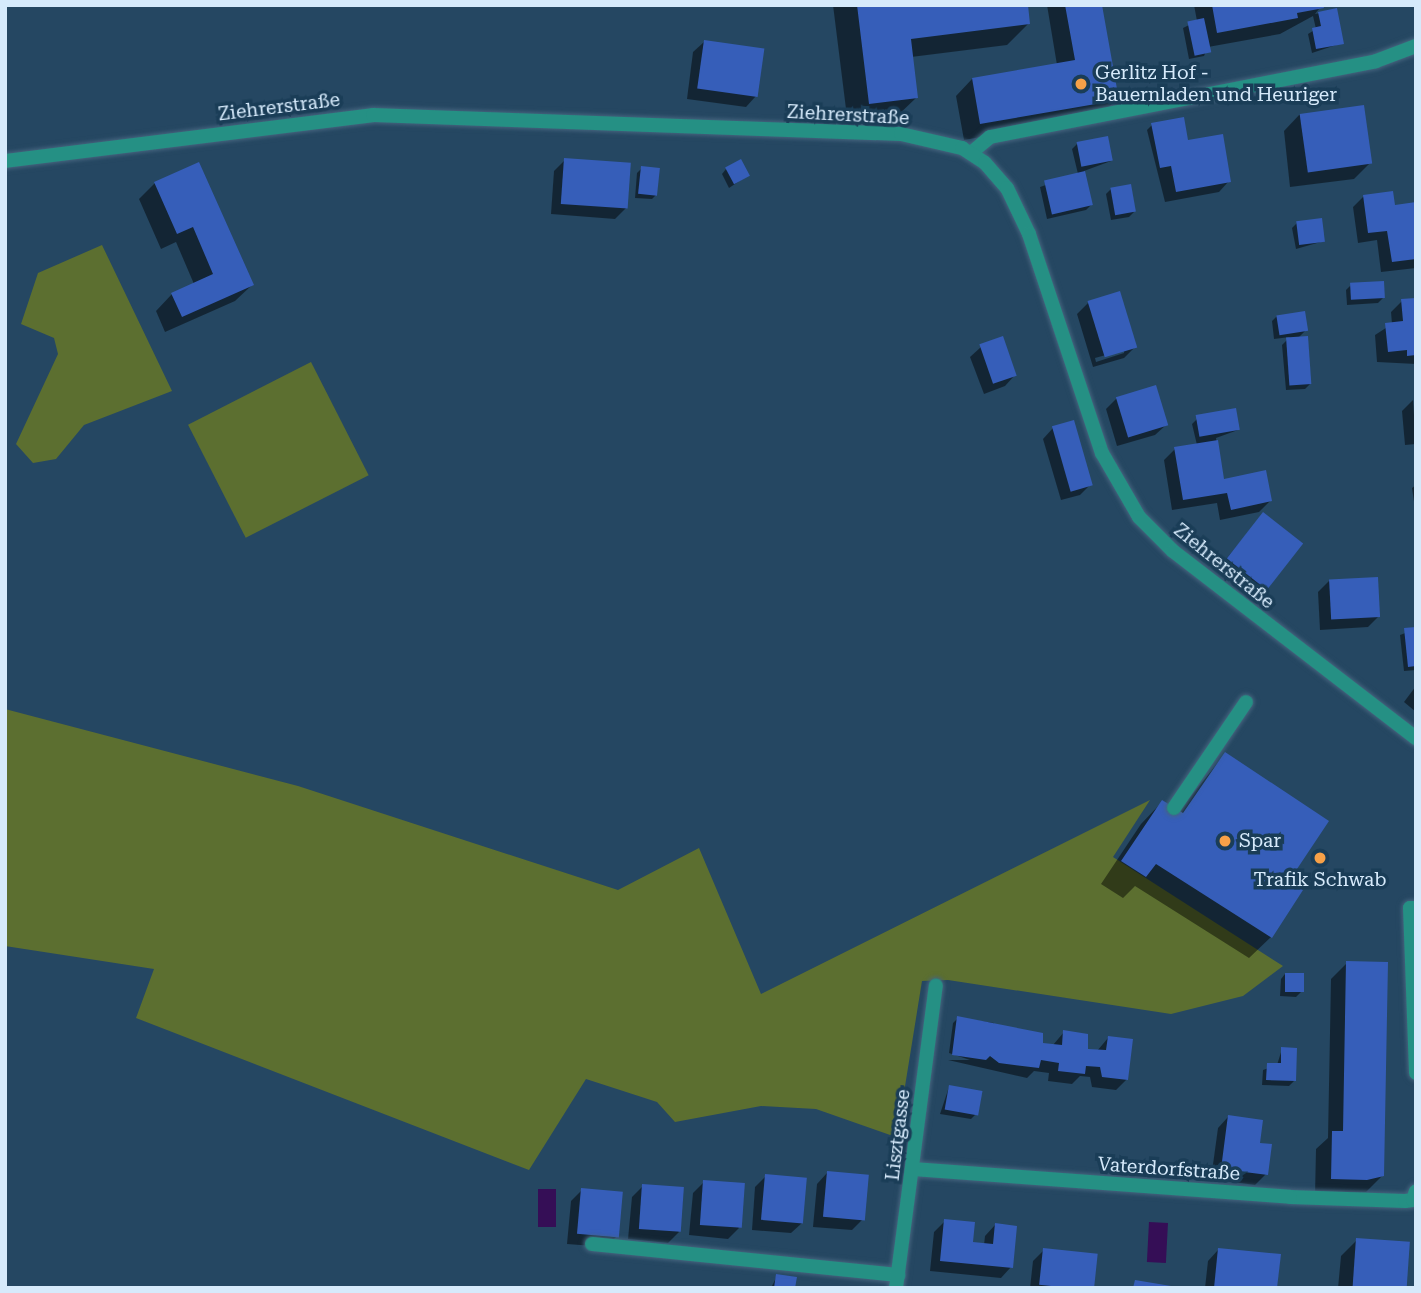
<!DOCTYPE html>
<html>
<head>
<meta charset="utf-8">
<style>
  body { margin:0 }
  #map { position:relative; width:1421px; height:1293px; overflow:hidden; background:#254762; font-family:"Roboto Serif",serif }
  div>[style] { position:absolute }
  .green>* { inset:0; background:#5c6f30; transform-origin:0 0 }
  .water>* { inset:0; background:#350e56; transform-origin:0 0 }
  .shadow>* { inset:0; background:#0007 }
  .building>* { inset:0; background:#365eb9; transform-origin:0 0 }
  .roads { filter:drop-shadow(0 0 2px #45647e) drop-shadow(0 0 2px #45647e) }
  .service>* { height:14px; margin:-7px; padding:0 7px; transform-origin:7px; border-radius:7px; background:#259084 }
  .minor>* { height:14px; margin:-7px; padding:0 7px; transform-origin:7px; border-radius:7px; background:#259084 }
  .dots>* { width:19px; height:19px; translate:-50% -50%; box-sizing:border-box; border:4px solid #1a3d57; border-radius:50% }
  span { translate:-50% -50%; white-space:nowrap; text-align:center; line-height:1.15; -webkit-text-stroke:7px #1a3d57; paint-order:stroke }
  .poi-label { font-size:19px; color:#d6eafb }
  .left { translate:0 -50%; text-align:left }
  .street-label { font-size:19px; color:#d6eafb }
  .frame { position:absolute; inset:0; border:7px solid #d6eafb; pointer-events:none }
</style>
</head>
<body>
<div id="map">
  <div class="green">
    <div style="clip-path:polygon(102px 245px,172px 391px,84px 425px,56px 459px,33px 463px,16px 444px,58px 354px,54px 338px,21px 324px,38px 273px)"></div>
    <div style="left:311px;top:362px;width:127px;height:138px;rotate:63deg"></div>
    <div style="clip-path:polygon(5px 709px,298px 786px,618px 890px,699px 848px,761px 994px,1150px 800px,1113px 857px,1283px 966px,1243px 996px,1171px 1014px,948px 980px,922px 981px,902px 1105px,893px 1136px,816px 1109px,761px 1106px,675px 1122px,657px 1102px,586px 1079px,529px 1170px,136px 1018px,154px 969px,5px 946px)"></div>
  </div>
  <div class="water">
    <div style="left:538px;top:1189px;width:18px;height:38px"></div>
    <div style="left:1149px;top:1222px;width:19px;height:40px;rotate:3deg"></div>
  </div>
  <div class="shadow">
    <div style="clip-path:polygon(833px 5px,1026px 5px,1028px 24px,1007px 45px,911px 57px,916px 98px,894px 119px,848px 125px)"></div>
    <div style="clip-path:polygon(1047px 5px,1100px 5px,1117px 99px,1100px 116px,964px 140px,956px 96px,972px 79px,1057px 65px)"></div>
    <div style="clip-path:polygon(1194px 5px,1322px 5px,1315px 14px,1336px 10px,1342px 43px,1312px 53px,1308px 34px,1316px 29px,1313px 16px,1280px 34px,1208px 47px,1204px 56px,1189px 59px,1183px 28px,1197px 21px)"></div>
    <div style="clip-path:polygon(704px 42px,756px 96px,746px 107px,687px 99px,693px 52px)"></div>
    <div style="clip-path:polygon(1300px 114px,1370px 163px,1354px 179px,1290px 187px,1284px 131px)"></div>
    <div style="clip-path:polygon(1152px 125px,1229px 181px,1219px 192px,1165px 202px,1147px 130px)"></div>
    <div style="clip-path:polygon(1077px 144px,1111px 161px,1084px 171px,1091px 205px,1086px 210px,1047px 219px,1040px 187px,1078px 174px,1072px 149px)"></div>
    <div style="clip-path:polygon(565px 160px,626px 208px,615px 219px,551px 214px,554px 171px)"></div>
    <div style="clip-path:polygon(642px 168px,657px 194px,652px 199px,635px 198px,637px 173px)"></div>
    <div style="clip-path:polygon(726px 169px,747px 176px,729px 188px,722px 174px)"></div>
    <div style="clip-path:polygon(155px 183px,252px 285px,235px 301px,165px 332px,156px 311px,172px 294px,194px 284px,176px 242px,161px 249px,139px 199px)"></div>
    <div style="clip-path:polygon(1111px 189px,1134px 212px,1129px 217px,1111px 220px,1106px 194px)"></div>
    <div style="clip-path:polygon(1363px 197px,1394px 207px,1416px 203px,1416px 268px,1381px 272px,1377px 240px,1358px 243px,1353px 207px)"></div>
    <div style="clip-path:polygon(1297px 223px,1324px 241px,1296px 249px,1292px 228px)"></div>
    <div style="clip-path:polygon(1351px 285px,1383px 298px,1378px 303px,1347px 305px,1346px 290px)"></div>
    <div style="clip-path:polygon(1416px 300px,1416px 364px,1377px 362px,1375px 335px,1392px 324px,1391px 312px,1402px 301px)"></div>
    <div style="clip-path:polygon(evenodd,1088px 303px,1135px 347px,1124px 358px,1093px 367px,1077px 314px,1088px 303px,1124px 350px,1124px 353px,1096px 362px,1095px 358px,1124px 350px)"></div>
    <div style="clip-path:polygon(1277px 316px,1306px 330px,1297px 339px,1310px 384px,1305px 389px,1286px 390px,1282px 345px,1290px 337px,1274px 339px,1272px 321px)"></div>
    <div style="clip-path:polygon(981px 347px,1015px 375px,1005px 386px,984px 394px,970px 357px)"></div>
    <div style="clip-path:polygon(1117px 398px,1166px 425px,1155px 435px,1117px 446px,1106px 409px)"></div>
    <div style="clip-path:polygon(1413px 400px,1416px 444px,1405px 445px,1402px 411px)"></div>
    <div style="clip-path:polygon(1197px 419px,1238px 430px,1216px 438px,1223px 481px,1270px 501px,1259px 512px,1220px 520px,1217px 503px,1172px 510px,1164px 460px,1175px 449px,1197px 445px,1192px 424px)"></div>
    <div style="clip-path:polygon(1053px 428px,1091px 484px,1080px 495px,1061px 500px,1043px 439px)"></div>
    <div style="clip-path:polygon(1416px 485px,1416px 515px,1412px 488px)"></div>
    <div style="clip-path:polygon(1263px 514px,1265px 589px,1255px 599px,1217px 570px)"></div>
    <div style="clip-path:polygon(1329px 581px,1378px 617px,1368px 627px,1320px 630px,1318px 592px)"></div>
    <div style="clip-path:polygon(1416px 629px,1416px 670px,1404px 671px,1400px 635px)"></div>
    <div style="clip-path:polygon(1416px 686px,1416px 712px,1404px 702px)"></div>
    <div style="clip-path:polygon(1225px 754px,1287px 881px,1271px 937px,1249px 958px,1135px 886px,1123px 898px,1101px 884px,1141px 824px,1162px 802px,1178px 812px)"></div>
    <div style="clip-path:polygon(1347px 963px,1382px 1176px,1366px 1192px,1315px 1195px,1316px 1149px,1328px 1138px,1331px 979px)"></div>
    <div style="clip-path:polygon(1285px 974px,1301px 992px,1296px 997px,1280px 996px,1281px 979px)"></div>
    <div style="clip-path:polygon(958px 1018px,994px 1023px,994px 1028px,1042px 1044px,1053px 1045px,1064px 1032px,1086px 1050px,1097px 1051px,1108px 1038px,1127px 1079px,1116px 1090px,1092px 1087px,1090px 1077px,1080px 1076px,1072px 1084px,1048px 1081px,1049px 1073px,1034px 1071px,1027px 1078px,948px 1060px,970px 1060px,949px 1053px,953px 1023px)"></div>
    <div style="clip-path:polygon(1282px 1049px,1294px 1081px,1289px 1086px,1262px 1085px,1263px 1070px,1277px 1065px)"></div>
    <div style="clip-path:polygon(949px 1087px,976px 1114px,971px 1119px,940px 1114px)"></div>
    <div style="clip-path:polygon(1228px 1117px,1258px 1144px,1266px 1174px,1255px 1185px,1211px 1179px,1218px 1128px)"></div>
    <div style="clip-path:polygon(827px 1173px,863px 1219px,852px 1230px,813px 1227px,817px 1184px)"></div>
    <div style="clip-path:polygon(766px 1176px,802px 1223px,791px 1233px,752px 1230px,755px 1187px)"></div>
    <div style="clip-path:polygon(704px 1182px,739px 1228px,728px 1239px,689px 1235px,693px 1193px)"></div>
    <div style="clip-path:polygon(643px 1186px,679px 1232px,668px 1243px,628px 1239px,632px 1197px)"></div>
    <div style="clip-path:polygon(582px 1190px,617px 1236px,606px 1247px,567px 1244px,571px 1201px)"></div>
    <div style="clip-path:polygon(945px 1221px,971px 1244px,984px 1245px,985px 1236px,995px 1225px,1011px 1267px,1001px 1278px,930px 1271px,934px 1232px)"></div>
    <div style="clip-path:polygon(1357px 1240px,1405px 1288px,1338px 1288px,1341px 1256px)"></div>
    <div style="clip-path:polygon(1044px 1250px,1092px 1288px,1030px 1288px,1033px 1261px)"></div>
    <div style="clip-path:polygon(1218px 1250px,1275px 1288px,1205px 1288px,1208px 1261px)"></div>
    <div style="clip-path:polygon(777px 1276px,793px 1288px,771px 1288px)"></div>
  </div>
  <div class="building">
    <div style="clip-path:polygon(857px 5px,1028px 5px,1030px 24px,911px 39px,918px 98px,869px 104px)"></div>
    <div style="clip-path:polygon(1065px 5px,1102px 5px,1119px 100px,980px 124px,972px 78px,1075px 60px)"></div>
    <div style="clip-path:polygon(1212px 5px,1323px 5px,1324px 8px,1297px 13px,1298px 18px,1217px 33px)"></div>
    <div style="clip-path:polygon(1337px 8px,1344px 44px,1316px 49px,1312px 28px,1321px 26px,1318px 12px)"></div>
    <div style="left:1204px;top:18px;width:35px;height:17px;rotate:78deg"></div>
    <div style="left:704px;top:40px;width:61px;height:49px;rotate:8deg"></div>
    <div style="left:1364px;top:105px;width:59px;height:65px;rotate:82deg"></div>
    <div style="clip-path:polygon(1184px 117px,1188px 140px,1223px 134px,1231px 182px,1176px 192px,1171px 166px,1160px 168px,1151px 123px)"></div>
    <div style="left:1108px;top:136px;width:25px;height:32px;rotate:79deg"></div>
    <div style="left:564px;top:158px;width:67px;height:46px;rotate:4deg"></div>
    <div style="left:741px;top:159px;width:19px;height:18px;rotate:62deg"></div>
    <div style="clip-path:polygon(199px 162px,254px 285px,182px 317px,171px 293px,213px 274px,193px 227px,177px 234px,154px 182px)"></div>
    <div style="left:641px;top:166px;width:19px;height:28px;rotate:6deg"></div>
    <div style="left:1085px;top:171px;width:35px;height:42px;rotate:77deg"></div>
    <div style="left:1131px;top:184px;width:28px;height:21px;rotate:80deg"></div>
    <div style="clip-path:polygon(1393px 191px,1395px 205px,1416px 202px,1416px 259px,1392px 262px,1387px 231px,1368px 233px,1363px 195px)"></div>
    <div style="left:1322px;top:218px;width:24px;height:26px;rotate:83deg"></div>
    <div style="left:1384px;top:281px;width:17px;height:34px;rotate:87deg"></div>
    <div style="left:1120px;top:291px;width:59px;height:34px;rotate:73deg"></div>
    <div style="clip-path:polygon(1416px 298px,1416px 355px,1407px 356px,1407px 350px,1388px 352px,1385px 323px,1403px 321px,1401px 299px)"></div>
    <div style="left:1305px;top:311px;width:20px;height:29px;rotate:81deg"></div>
    <div style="left:1003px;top:336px;width:42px;height:25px;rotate:71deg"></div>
    <div style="left:1308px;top:336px;width:48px;height:22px;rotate:86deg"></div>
    <div style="left:1156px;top:385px;width:42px;height:42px;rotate:73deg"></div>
    <div style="left:1236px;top:408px;width:22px;height:41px;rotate:80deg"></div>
    <div style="left:1074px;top:420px;width:68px;height:23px;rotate:74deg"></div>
    <div style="clip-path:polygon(1218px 440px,1224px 479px,1266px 470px,1272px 501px,1231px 510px,1227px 493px,1183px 500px,1174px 447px)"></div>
    <div style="left:1263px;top:512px;width:51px;height:59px;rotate:38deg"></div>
    <div style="left:1378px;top:577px;width:40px;height:49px;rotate:87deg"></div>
    <div style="clip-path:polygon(1416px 627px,1416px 666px,1408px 667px,1404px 628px)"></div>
    <div style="clip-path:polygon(1225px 752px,1329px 821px,1289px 881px,1303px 890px,1272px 938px,1156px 864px,1146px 877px,1121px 861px,1162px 800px,1183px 813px)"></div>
    <div style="clip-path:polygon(1346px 961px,1388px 962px,1384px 1176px,1367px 1180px,1331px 1179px,1332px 1131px,1343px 1131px)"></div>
    <div style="left:1285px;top:973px;width:19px;height:19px"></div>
    <div style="clip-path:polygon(957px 1016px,1043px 1033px,1043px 1043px,1062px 1045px,1063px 1030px,1088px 1034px,1088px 1049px,1106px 1050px,1108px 1036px,1133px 1039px,1128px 1080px,1102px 1077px,1100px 1067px,1086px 1066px,1085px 1074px,1058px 1071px,1059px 1063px,1041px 1060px,1039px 1068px,999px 1063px,990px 1056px,986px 1060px,952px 1055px)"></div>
    <div style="clip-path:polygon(1281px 1047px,1297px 1048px,1296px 1081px,1266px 1080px,1267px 1063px,1281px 1063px)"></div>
    <div style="left:949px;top:1085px;width:34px;height:25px;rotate:10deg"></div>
    <div style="clip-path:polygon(1228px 1115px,1263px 1120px,1260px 1143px,1272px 1144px,1268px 1175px,1221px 1169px)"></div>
    <div style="left:827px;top:1171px;width:42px;height:46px;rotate:5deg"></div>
    <div style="left:765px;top:1174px;width:42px;height:46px;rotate:5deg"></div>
    <div style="left:703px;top:1180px;width:42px;height:45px;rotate:4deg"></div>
    <div style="left:642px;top:1184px;width:42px;height:45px;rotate:4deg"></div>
    <div style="left:581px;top:1188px;width:42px;height:46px;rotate:5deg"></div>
    <div style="clip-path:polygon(944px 1219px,975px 1222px,973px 1242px,993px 1244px,995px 1223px,1017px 1226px,1013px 1268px,940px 1261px)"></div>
    <div style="left:1356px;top:1238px;width:54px;height:50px;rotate:4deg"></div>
    <div style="left:1043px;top:1248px;width:55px;height:37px;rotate:6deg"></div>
    <div style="clip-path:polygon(1218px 1248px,1281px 1254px,1277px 1288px,1214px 1288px)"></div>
    <div style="clip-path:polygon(776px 1274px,797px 1277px,795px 1288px,774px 1288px)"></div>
    <div style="clip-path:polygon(1135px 1280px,1171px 1286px,1171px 1288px,1133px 1288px)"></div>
  </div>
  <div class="roads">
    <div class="service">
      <div style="left:1174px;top:808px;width:128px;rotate:-55.8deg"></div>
      <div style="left:1416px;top:908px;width:6px;rotate:180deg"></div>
      <div style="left:1410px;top:908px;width:165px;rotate:87.9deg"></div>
      <div style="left:1290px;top:1197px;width:115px;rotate:2deg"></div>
      <div style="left:1405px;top:1201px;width:8px;rotate:-7deg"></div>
      <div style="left:1413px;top:1200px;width:9px;rotate:-72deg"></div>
      <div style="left:592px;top:1244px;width:308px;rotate:5.8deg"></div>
    </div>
    <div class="minor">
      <div style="left:971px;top:153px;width:25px;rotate:-40deg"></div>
      <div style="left:990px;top:137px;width:393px;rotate:-11.1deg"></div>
      <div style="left:1376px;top:61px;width:43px;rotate:-20.6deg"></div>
      <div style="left:5px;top:161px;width:371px;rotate:-7.1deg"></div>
      <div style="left:373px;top:115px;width:528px;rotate:2.06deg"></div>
      <div style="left:901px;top:134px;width:63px;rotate:12.9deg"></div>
      <div style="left:962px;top:148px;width:27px;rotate:33deg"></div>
      <div style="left:985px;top:163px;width:33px;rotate:49deg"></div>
      <div style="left:1007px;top:188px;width:51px;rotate:64.4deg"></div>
      <div style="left:1029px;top:234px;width:231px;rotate:71.6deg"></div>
      <div style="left:1102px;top:453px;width:74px;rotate:60deg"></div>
      <div style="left:1139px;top:517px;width:48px;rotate:45deg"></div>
      <div style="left:1173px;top:551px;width:307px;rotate:37.6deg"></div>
      <div style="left:913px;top:1169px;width:378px;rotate:4.2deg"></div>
      <div style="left:896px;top:1288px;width:305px;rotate:-82.5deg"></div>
    </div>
  </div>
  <div class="dots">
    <div style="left:1081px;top:84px;background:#f7a148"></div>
    <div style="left:1225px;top:841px;background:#f7a148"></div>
    <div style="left:1320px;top:858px;background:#f7a148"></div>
  </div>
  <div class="poi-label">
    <span class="left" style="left:1095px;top:84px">Gerlitz Hof -<br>Bauernladen und Heuriger</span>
    <span class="left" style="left:1239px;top:841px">Spar</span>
    <span style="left:1320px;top:880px">Trafik Schwab</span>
  </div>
  <div class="street-label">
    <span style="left:279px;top:107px;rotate:-7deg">Ziehrerstraße</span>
    <span style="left:848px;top:115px;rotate:3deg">Ziehrerstraße</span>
    <span style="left:1224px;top:566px;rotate:39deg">Ziehrerstraße</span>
    <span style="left:898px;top:1135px;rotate:-83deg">Lisztgasse</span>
    <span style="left:1169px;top:1169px;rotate:4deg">Vaterdorfstraße</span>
  </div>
  <div class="frame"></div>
</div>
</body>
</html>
